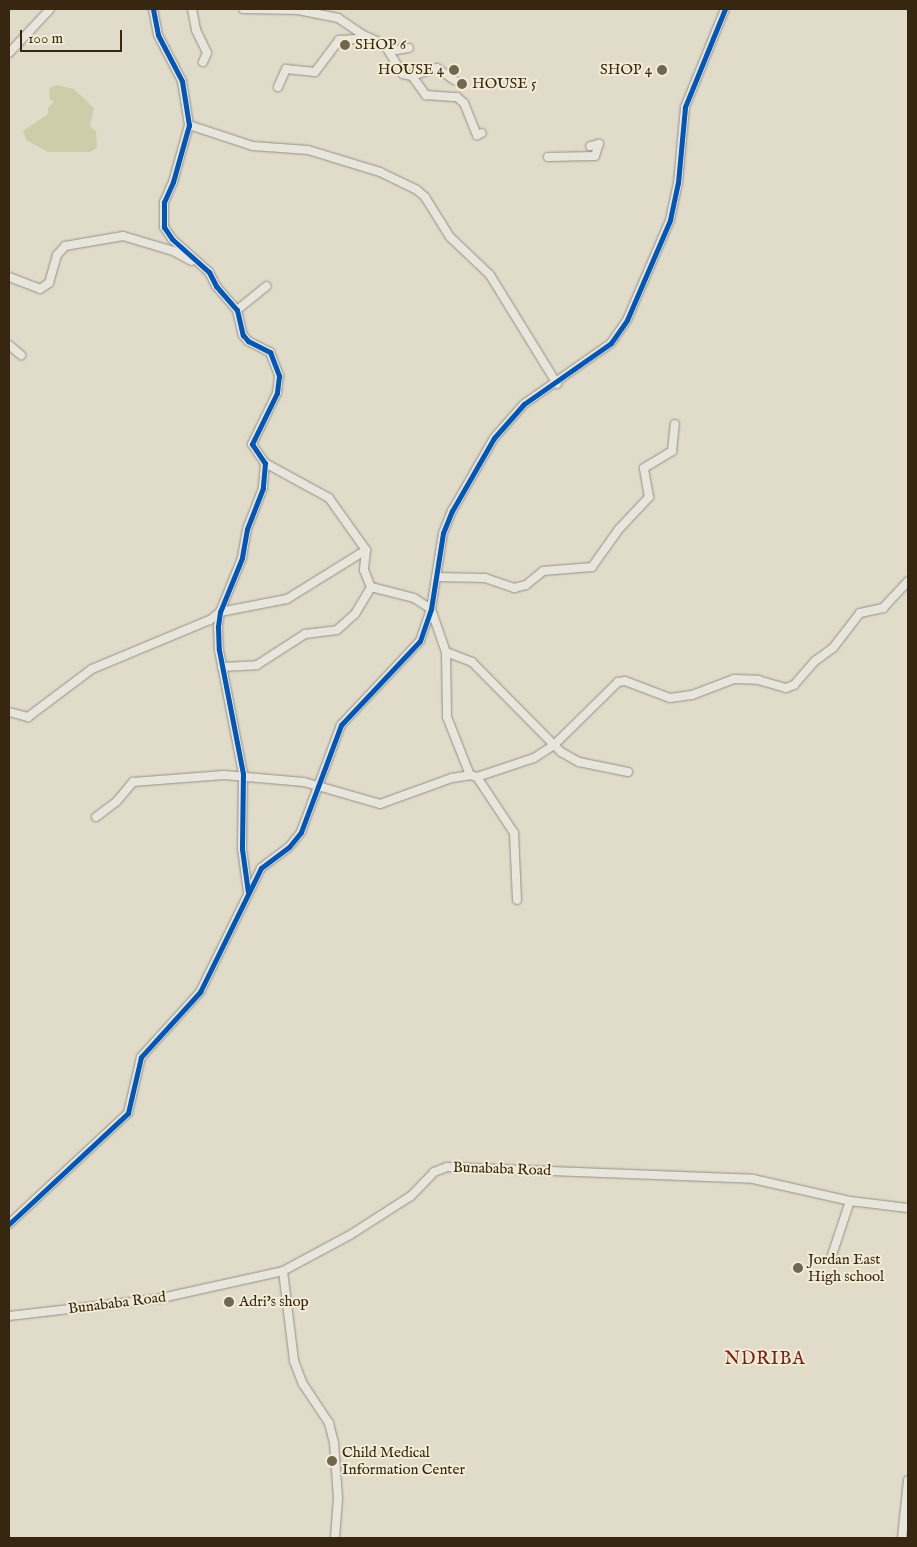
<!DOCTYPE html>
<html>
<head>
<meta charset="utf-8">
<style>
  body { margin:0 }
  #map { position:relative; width:917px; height:1547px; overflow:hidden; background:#e1dcca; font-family:"IM FELL English",serif }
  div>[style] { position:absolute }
  .green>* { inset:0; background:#cdcea9 }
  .roads { filter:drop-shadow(0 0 1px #959083) drop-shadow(0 0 1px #959083) }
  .street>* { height:8px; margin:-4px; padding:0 4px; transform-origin:4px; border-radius:4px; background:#e8e5dc }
  .cycleway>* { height:5px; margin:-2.5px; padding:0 2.5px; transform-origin:2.5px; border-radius:2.5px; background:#0057b8 }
  .dots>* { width:14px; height:14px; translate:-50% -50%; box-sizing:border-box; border:2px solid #f2ecd6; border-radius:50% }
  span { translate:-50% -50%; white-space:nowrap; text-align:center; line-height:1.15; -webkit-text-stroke:4px #f2ecd6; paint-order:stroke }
  .poi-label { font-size:15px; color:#372610 }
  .left { translate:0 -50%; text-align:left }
  .right { translate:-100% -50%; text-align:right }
  .street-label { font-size:15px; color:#372610 }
  .quarter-label { font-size:18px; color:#7a1f14; letter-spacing:1px }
  .frame { position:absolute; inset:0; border:10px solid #372610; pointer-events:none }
  .scale { position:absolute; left:20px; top:30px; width:102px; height:22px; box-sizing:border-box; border:2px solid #372610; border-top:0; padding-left:6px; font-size:15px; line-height:18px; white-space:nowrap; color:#372610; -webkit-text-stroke:4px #f2ecd6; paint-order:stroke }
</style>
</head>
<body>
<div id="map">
  <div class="green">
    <div style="clip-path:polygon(58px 85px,74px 89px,94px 108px,90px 127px,96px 131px,97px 148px,90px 152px,48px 152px,26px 140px,23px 131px,48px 114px,48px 108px,54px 101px,50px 100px,49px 88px)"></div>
  </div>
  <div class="roads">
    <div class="street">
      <div style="left:153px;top:9px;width:26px;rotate:79deg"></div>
      <div style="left:158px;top:35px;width:52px;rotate:62.4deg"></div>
      <div style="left:182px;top:81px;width:45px;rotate:81deg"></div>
      <div style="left:189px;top:125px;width:59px;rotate:105.7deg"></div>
      <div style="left:173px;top:182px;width:22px;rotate:114deg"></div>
      <div style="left:164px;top:202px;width:25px;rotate:90deg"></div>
      <div style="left:164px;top:227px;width:14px;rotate:56deg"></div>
      <div style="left:172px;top:239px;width:50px;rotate:41.7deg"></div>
      <div style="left:209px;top:272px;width:16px;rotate:63deg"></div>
      <div style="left:216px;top:286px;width:32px;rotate:49deg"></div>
      <div style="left:237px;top:310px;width:26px;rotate:77deg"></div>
      <div style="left:243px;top:335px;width:8px;rotate:50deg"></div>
      <div style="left:248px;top:341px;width:25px;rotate:27deg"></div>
      <div style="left:270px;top:352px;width:26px;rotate:69deg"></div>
      <div style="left:279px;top:376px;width:17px;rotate:97deg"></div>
      <div style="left:277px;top:393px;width:57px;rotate:116.1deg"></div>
      <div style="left:252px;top:444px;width:23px;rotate:56deg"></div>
      <div style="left:265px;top:463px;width:25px;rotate:95deg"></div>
      <div style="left:263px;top:488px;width:44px;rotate:111.3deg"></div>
      <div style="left:247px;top:529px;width:29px;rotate:100deg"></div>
      <div style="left:242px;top:558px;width:58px;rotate:112.2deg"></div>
      <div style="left:220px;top:612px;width:15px;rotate:98deg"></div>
      <div style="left:218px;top:627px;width:23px;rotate:88deg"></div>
      <div style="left:219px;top:650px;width:126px;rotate:79deg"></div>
      <div style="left:243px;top:774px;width:75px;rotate:90.8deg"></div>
      <div style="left:242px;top:849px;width:43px;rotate:82.1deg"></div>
      <div style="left:192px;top:9px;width:21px;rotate:79deg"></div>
      <div style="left:196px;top:30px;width:25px;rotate:64deg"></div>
      <div style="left:207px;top:53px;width:10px;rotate:114deg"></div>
      <div style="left:243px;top:9px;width:55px;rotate:1deg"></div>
      <div style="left:298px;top:10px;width:41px;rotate:11.3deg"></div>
      <div style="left:338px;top:18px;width:30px;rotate:34deg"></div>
      <div style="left:363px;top:35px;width:36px;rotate:24deg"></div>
      <div style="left:396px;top:50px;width:13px;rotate:-9deg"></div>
      <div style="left:386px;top:47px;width:32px;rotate:58deg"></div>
      <div style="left:403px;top:74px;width:9px;rotate:13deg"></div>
      <div style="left:412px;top:76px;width:26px;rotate:-18deg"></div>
      <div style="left:437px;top:68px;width:21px;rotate:35deg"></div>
      <div style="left:9px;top:53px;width:60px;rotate:-47deg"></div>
      <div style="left:412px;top:76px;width:24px;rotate:54deg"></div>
      <div style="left:426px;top:95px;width:31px;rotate:4deg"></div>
      <div style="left:457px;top:97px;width:9px;rotate:41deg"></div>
      <div style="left:464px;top:103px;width:35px;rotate:68deg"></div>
      <div style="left:477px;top:135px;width:5px;rotate:-22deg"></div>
      <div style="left:278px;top:87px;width:20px;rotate:-66deg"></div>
      <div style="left:286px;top:69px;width:29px;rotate:6deg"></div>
      <div style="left:315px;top:72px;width:40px;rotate:-53deg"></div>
      <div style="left:339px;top:40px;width:17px;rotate:-3deg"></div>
      <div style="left:189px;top:125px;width:67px;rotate:18.2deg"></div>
      <div style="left:253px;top:146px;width:55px;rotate:4.2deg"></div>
      <div style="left:308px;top:150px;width:75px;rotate:17deg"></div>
      <div style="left:380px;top:172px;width:41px;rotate:25.9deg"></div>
      <div style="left:417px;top:190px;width:11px;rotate:41deg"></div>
      <div style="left:425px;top:197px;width:47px;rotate:58deg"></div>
      <div style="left:450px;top:237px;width:55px;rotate:43.5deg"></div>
      <div style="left:490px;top:275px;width:128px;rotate:58.4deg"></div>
      <div style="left:548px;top:157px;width:47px;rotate:-1.2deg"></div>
      <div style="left:595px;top:156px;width:13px;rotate:-72deg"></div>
      <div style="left:599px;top:144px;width:9px;rotate:167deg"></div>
      <div style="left:9px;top:277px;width:33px;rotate:21deg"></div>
      <div style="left:40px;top:289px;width:11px;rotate:-34deg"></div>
      <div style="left:49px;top:283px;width:29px;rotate:-74deg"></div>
      <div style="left:57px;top:255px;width:12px;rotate:-48deg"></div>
      <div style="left:65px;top:246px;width:59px;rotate:-9.8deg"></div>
      <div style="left:123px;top:236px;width:52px;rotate:16.7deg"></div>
      <div style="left:173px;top:251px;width:21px;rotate:28deg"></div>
      <div style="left:237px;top:310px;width:38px;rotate:-39deg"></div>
      <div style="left:9px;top:345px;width:16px;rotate:40deg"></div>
      <div style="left:265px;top:463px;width:73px;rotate:28.7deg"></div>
      <div style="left:329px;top:498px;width:64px;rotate:54.6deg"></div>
      <div style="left:366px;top:550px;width:20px;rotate:96deg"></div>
      <div style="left:364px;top:570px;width:18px;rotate:68deg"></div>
      <div style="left:371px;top:587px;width:44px;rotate:14.3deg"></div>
      <div style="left:414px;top:598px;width:20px;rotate:33deg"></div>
      <div style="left:431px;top:609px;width:46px;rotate:70.8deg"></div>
      <div style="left:446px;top:652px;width:28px;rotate:21deg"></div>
      <div style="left:472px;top:662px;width:127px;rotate:45.3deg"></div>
      <div style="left:561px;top:752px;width:21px;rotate:29deg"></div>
      <div style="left:579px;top:762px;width:50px;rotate:11.5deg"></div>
      <div style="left:436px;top:577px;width:49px;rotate:1.2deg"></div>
      <div style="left:485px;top:578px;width:31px;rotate:19deg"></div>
      <div style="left:514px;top:588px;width:12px;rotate:-14deg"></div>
      <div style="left:526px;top:585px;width:22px;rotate:-39deg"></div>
      <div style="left:543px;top:571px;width:49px;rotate:-4.7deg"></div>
      <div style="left:592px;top:567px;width:47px;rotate:-54.6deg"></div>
      <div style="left:619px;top:529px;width:44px;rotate:-46.8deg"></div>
      <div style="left:649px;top:497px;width:29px;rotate:-100deg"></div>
      <div style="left:644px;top:468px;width:33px;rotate:-31deg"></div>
      <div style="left:672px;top:451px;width:27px;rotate:-84deg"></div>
      <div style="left:446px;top:652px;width:65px;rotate:89.1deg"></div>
      <div style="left:447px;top:717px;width:62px;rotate:68.4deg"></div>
      <div style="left:222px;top:667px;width:35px;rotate:-3deg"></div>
      <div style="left:257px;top:665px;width:57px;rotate:-32.9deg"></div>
      <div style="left:305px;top:634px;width:32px;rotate:-7deg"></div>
      <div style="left:337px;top:630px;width:24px;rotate:-42deg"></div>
      <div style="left:355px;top:614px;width:31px;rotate:-59deg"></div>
      <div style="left:9px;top:712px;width:20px;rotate:15deg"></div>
      <div style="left:28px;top:717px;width:80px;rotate:-36.9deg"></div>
      <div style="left:92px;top:669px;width:128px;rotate:-22.6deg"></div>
      <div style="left:210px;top:620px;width:13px;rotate:-39deg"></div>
      <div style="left:220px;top:612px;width:68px;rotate:-11deg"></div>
      <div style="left:287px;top:599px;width:93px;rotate:-31.8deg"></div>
      <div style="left:477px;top:777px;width:67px;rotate:56.5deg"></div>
      <div style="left:514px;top:833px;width:67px;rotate:87.4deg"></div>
      <div style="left:96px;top:817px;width:26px;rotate:-37deg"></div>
      <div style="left:117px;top:801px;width:25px;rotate:-50deg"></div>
      <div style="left:133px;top:782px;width:91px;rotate:-4.4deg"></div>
      <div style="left:224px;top:775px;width:80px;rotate:5deg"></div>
      <div style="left:304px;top:782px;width:79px;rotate:16.1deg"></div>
      <div style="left:380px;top:804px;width:77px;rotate:-19.9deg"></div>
      <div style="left:452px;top:778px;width:18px;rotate:-9deg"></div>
      <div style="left:470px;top:775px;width:7px;rotate:16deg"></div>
      <div style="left:477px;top:777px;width:60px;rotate:-18.4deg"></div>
      <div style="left:534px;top:758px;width:24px;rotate:-33deg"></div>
      <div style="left:554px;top:745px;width:90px;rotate:-44.5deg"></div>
      <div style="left:618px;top:682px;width:7px;rotate:-8deg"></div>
      <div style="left:625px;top:681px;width:48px;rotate:20.7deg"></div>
      <div style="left:670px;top:698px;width:22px;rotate:-8deg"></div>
      <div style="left:692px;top:695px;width:45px;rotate:-20.9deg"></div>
      <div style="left:734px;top:679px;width:24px;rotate:2deg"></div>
      <div style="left:758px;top:680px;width:29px;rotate:16deg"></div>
      <div style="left:786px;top:688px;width:9px;rotate:-21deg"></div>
      <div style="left:794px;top:685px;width:32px;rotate:-49deg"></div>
      <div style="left:815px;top:661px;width:22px;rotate:-36deg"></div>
      <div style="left:833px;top:648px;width:44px;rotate:-52.4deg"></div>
      <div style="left:860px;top:613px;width:24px;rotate:-12deg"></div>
      <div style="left:883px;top:608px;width:37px;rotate:-47deg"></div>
      <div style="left:9px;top:1224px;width:163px;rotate:-43deg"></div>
      <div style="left:128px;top:1113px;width:57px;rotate:-76.9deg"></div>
      <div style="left:141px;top:1057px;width:88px;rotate:-47.8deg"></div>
      <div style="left:200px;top:992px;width:138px;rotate:-63.8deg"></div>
      <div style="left:261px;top:868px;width:35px;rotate:-37deg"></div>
      <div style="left:289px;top:847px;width:19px;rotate:-51deg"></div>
      <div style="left:301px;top:832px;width:114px;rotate:-69.5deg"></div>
      <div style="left:341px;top:725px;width:115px;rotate:-46.8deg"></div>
      <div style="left:420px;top:641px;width:34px;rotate:-71deg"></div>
      <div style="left:431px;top:609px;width:77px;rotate:-81deg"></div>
      <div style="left:443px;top:533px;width:24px;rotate:-68deg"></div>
      <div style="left:452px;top:511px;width:84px;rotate:-60.1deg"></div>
      <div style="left:494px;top:438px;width:45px;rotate:-48.6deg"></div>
      <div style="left:524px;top:404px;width:106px;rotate:-35deg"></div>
      <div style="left:611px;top:343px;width:28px;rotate:-55deg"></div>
      <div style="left:627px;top:320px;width:109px;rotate:-66.7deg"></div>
      <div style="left:670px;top:220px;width:38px;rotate:-78deg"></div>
      <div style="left:678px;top:183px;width:76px;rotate:-84.7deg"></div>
      <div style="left:685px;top:107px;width:106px;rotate:-67.8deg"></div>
      <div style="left:831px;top:1258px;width:60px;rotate:-71.6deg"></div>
      <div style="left:283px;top:1271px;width:91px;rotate:83deg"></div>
      <div style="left:294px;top:1361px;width:25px;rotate:69deg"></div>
      <div style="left:303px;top:1384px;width:47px;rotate:56.3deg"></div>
      <div style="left:329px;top:1423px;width:21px;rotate:76deg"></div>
      <div style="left:334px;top:1443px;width:55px;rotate:85.8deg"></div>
      <div style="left:338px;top:1498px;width:40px;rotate:94.3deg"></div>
      <div style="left:9px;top:1316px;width:149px;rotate:-6.6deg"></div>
      <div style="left:157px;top:1299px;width:129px;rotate:-12.5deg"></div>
      <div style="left:283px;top:1271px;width:76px;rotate:-28.2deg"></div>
      <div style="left:350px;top:1235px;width:72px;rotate:-32.6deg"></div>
      <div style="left:411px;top:1196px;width:33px;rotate:-46deg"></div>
      <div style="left:434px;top:1172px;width:14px;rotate:-21deg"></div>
      <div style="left:447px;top:1167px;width:306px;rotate:2.2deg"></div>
      <div style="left:753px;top:1179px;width:99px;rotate:12.8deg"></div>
      <div style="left:850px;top:1201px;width:58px;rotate:6.9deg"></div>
      <div style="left:902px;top:1538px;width:58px;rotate:-84.1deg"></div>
    </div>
  </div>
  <div class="cycleway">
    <div style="left:153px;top:9px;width:26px;rotate:79deg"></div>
    <div style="left:158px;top:35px;width:52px;rotate:62.4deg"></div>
    <div style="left:182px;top:81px;width:45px;rotate:81deg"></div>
    <div style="left:189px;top:125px;width:59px;rotate:105.7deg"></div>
    <div style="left:173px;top:182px;width:22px;rotate:114deg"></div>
    <div style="left:164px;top:202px;width:25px;rotate:90deg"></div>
    <div style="left:164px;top:227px;width:14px;rotate:56deg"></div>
    <div style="left:172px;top:239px;width:50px;rotate:41.7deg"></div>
    <div style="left:209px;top:272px;width:16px;rotate:63deg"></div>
    <div style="left:216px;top:286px;width:32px;rotate:49deg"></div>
    <div style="left:237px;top:310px;width:26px;rotate:77deg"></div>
    <div style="left:243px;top:335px;width:8px;rotate:50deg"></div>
    <div style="left:248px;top:341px;width:25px;rotate:27deg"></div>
    <div style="left:270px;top:352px;width:26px;rotate:69deg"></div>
    <div style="left:279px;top:376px;width:17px;rotate:97deg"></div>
    <div style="left:277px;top:393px;width:57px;rotate:116.1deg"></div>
    <div style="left:252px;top:444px;width:23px;rotate:56deg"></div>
    <div style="left:265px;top:463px;width:25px;rotate:95deg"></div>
    <div style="left:263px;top:488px;width:44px;rotate:111.3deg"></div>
    <div style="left:247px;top:529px;width:29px;rotate:100deg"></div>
    <div style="left:242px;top:558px;width:58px;rotate:112.2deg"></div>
    <div style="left:220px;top:612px;width:15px;rotate:98deg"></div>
    <div style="left:218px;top:627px;width:23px;rotate:88deg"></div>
    <div style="left:219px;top:650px;width:126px;rotate:79deg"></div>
    <div style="left:243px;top:774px;width:75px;rotate:90.8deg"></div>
    <div style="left:242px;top:849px;width:43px;rotate:82.1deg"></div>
    <div style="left:9px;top:1224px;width:163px;rotate:-43deg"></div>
    <div style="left:128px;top:1113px;width:57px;rotate:-76.9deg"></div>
    <div style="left:141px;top:1057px;width:88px;rotate:-47.8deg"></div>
    <div style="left:200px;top:992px;width:138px;rotate:-63.8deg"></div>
    <div style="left:261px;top:868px;width:35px;rotate:-37deg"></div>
    <div style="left:289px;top:847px;width:19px;rotate:-51deg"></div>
    <div style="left:301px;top:832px;width:114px;rotate:-69.5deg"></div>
    <div style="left:341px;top:725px;width:115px;rotate:-46.8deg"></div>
    <div style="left:420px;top:641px;width:34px;rotate:-71deg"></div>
    <div style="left:431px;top:609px;width:77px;rotate:-81deg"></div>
    <div style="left:443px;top:533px;width:24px;rotate:-68deg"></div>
    <div style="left:452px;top:511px;width:84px;rotate:-60.1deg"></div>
    <div style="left:494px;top:438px;width:45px;rotate:-48.6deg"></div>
    <div style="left:524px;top:404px;width:106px;rotate:-35deg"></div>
    <div style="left:611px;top:343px;width:28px;rotate:-55deg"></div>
    <div style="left:627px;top:320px;width:109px;rotate:-66.7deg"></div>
    <div style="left:670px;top:220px;width:38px;rotate:-78deg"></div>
    <div style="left:678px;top:183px;width:76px;rotate:-84.7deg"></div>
    <div style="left:685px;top:107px;width:106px;rotate:-67.8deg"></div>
  </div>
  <div class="dots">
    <div style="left:345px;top:45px;background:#726651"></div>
    <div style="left:454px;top:70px;background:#726651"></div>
    <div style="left:662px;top:70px;background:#726651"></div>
    <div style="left:462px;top:84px;background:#726651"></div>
    <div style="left:798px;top:1268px;background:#726651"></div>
    <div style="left:229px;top:1302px;background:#726651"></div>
    <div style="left:332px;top:1461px;background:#726651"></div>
  </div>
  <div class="poi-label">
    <span class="left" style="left:355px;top:45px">SHOP 6</span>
    <span class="right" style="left:444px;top:70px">HOUSE 4</span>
    <span class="right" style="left:652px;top:70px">SHOP 4</span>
    <span class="left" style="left:472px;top:84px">HOUSE 5</span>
    <span class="left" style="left:808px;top:1268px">Jordan East<br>High school</span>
    <span class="left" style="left:239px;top:1302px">Adri's shop</span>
    <span class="left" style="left:342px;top:1461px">Child Medical<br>Information Center</span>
  </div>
  <div class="street-label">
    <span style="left:502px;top:1169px;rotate:2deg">Bunababa Road</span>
    <span style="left:117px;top:1303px;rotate:-7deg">Bunababa Road</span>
  </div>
  <div class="quarter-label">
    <span style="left:765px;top:1360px">NDRIBA</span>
  </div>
  <div class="frame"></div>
  <div class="scale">100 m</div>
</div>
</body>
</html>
